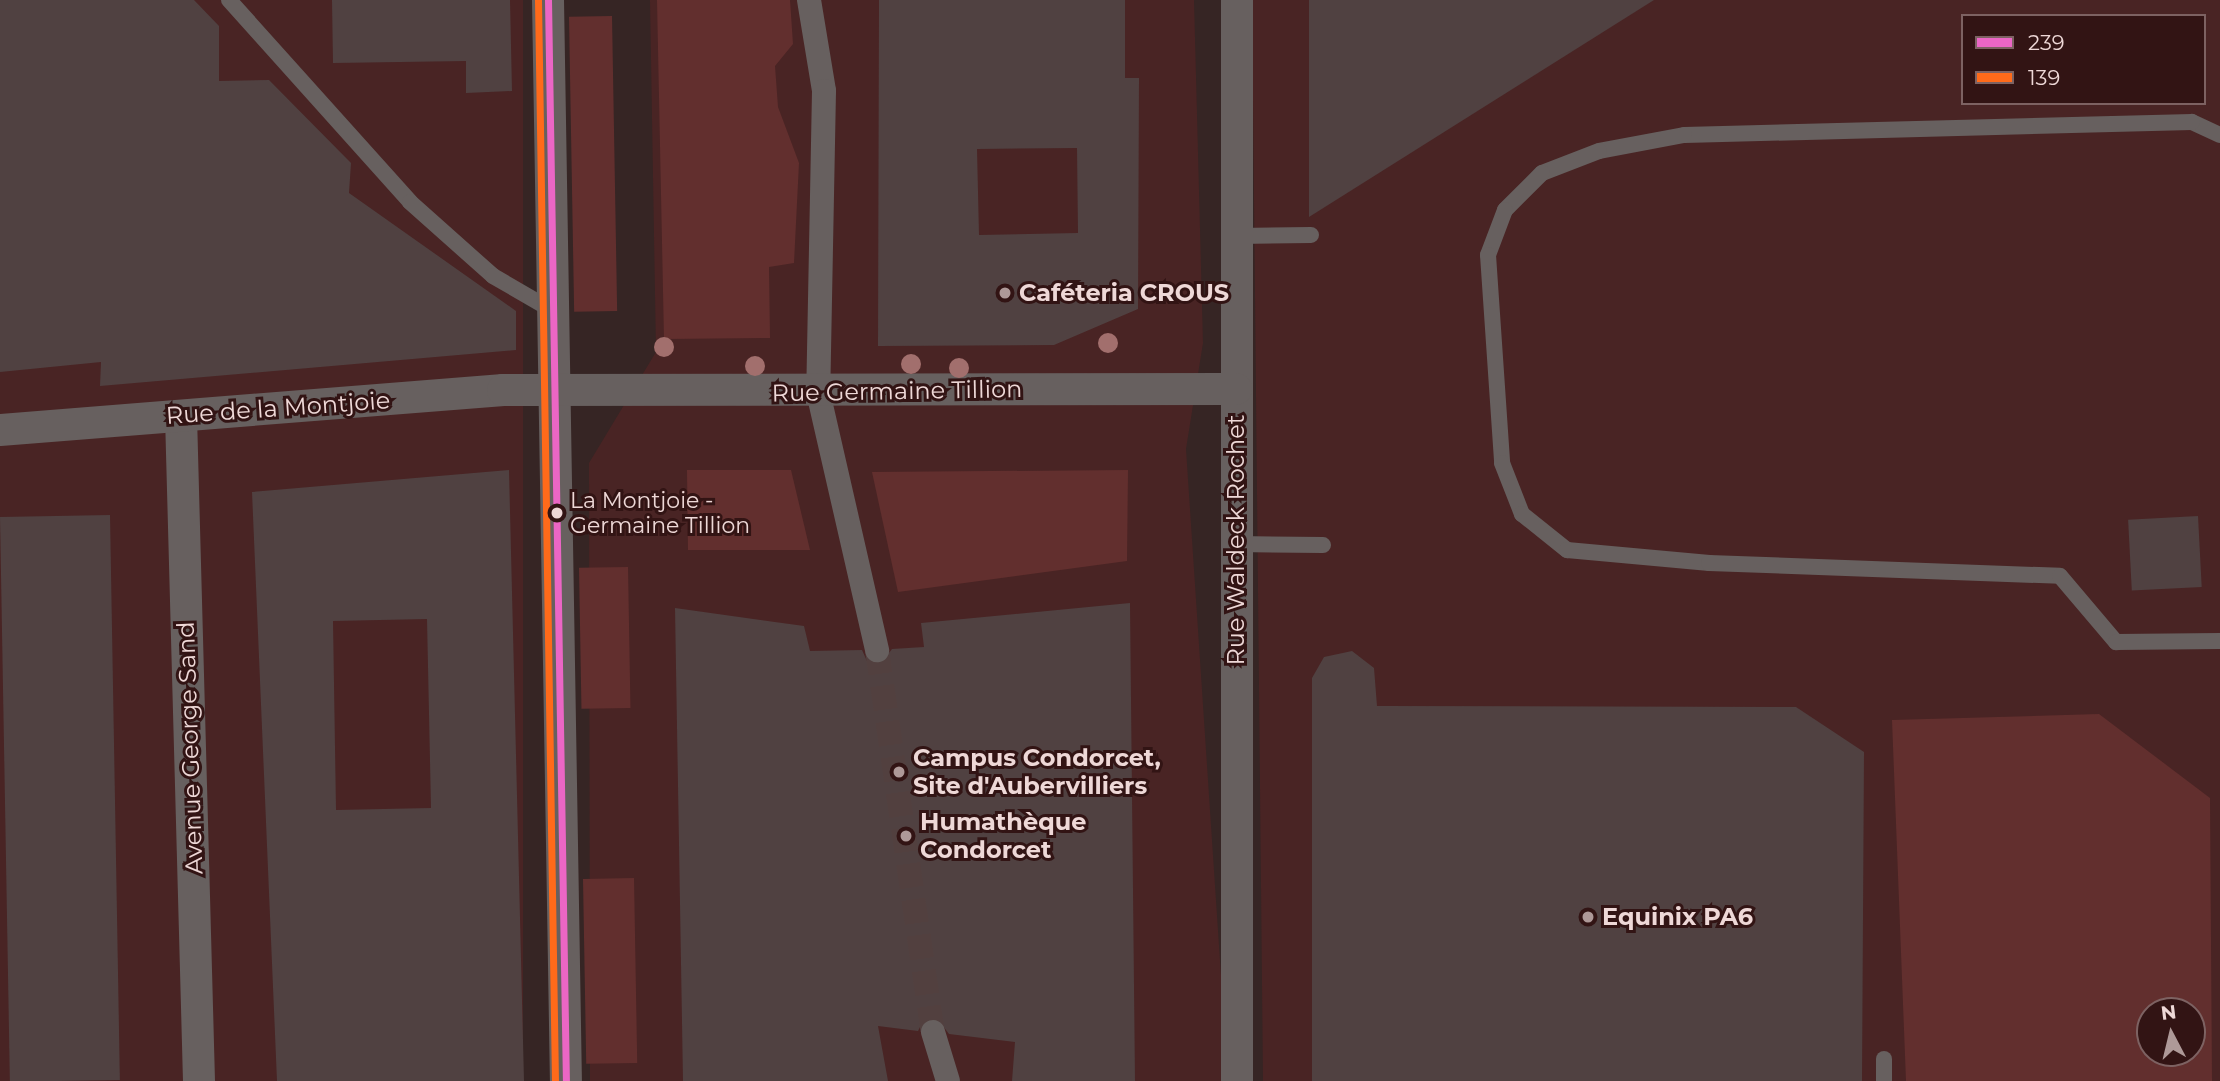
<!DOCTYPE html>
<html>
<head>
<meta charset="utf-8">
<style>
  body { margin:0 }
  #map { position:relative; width:2220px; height:1081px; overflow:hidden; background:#362524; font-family:Montserrat,sans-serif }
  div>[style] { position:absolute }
  .built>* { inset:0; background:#492424; transform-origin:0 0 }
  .green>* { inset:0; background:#622f2e; transform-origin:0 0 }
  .building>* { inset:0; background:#504141; transform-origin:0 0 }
  .pedestrian-tunnel>* { height:24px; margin-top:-12px; transform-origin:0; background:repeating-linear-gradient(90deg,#52403f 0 24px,transparent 0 36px) }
  .service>* { height:16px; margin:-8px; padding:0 8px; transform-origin:8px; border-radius:8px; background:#67605f }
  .pedestrian>* { height:24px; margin:-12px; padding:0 12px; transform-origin:12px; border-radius:12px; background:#67605f }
  .minor>* { height:32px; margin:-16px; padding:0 16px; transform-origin:16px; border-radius:16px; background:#67605f }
  .bus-1>* { height:7px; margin:-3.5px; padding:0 3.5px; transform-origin:3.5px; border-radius:3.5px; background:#eb66c5 }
  .bus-2>* { height:7px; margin:-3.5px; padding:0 3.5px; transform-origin:3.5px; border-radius:3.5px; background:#ff6a1a }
  .trees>* { width:20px; height:20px; margin:-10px; border-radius:50%; background:#a26f6d }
  .dots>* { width:19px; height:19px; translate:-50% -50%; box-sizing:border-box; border:4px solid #321414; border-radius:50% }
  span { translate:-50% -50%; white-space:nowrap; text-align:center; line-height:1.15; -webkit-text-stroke:6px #321414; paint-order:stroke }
  .bus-label { font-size:22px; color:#eed8d7 }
  .left { translate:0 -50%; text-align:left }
  .poi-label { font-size:24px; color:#eed8d7; font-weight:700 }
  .street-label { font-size:24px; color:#eed8d7 }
  .legend { position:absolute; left:1961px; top:14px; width:245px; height:91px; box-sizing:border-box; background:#321414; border:2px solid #7d6262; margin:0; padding:9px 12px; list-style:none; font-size:21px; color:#eed8d7 }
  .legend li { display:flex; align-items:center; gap:14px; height:35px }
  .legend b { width:35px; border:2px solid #7d6262 }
  .north { position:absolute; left:2136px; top:997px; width:70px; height:70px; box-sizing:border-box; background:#321414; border:2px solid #7d6262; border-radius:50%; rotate:353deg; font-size:19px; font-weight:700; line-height:28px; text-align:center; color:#eed8d7 }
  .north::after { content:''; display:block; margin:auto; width:24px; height:32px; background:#ae9998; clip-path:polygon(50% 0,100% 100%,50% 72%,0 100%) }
</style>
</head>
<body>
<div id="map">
  <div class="built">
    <div style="left:0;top:0;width:523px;height:1081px"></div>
    <div style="clip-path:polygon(650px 0,1194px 0,1203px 343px,1186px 449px,1228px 1081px,590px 1081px,589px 463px,656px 352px)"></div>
    <div style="clip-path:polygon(evenodd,1252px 0,2220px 0,2220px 1081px,1263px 1081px,1252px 0,1963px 16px,2204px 16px,2204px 103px,1963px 103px,1963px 16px,1252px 0,2150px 1011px,2192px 1011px,2192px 1053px,2150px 1053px,2150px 1011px)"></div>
  </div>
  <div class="green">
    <div style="clip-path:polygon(657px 0,790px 0,793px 44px,775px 66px,778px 107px,799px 163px,794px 263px,769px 267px,770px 338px,664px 339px)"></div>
    <div style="left:612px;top:16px;width:295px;height:43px;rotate:89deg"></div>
    <div style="clip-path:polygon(687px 470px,791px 470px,810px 550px,688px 550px)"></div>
    <div style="clip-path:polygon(1128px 470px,1127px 561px,898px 592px,872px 472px)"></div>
    <div style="left:628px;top:567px;width:141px;height:49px;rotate:89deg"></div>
    <div style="clip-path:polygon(evenodd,2099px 714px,2210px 798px,2212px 1081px,1906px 1081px,1892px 720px,2099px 714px,2150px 1011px,2192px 1011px,2192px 1053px,2150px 1053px,2150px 1011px)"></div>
    <div style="left:634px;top:878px;width:185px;height:51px;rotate:89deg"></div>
  </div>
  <div class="building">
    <div style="clip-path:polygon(0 0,194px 0,219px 26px,219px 81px,269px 80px,351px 163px,349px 193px,516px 311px,516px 350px,100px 386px,101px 362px,0 372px)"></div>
    <div style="clip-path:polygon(332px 0,510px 0,512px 91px,466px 93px,466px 61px,333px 63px)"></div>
    <div style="clip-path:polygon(evenodd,879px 0,1125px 0,1125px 78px,1139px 78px,1138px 309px,1054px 345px,878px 346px,879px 0,1077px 148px,1078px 233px,979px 235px,977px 149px,1077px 148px)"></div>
    <div style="clip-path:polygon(1309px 0,1654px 0,1309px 217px)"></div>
    <div style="clip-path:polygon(evenodd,509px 470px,524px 1081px,277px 1081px,252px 492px,509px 470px,427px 619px,431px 808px,336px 810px,333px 621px,427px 619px)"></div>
    <div style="left:110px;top:515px;width:565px;height:110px;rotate:89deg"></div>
    <div style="left:2198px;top:516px;width:71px;height:70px;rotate:87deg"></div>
    <div style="clip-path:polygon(1130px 603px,1135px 1081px,1012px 1081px,1015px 1042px,949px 1034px,936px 1017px,923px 1021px,918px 1031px,878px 1026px,888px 1081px,683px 1081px,675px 608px,804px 626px,810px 651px,862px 650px,867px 661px,880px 665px,892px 649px,924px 647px,921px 623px)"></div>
    <div style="clip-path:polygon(1352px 651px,1374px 668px,1377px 706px,1796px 707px,1864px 752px,1862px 1081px,1312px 1081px,1312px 678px,1324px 657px)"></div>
  </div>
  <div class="pedestrian-tunnel">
    <div style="left:877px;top:650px;width:386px;rotate:81.7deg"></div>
  </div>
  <div class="service">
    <div style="left:229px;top:0;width:271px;rotate:48.1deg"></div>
    <div style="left:410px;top:202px;width:111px;rotate:41.7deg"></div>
    <div style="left:493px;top:276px;width:72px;rotate:30.1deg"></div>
    <div style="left:2220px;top:135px;width:31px;rotate:-155deg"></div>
    <div style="left:2192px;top:122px;width:508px;rotate:178.53deg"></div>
    <div style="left:1684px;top:135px;width:86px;rotate:169.3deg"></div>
    <div style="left:1599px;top:151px;width:61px;rotate:158.9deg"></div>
    <div style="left:1542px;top:173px;width:52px;rotate:135deg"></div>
    <div style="left:1505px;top:210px;width:48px;rotate:110.7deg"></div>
    <div style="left:1488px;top:255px;width:208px;rotate:86.1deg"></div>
    <div style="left:1502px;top:463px;width:55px;rotate:68.6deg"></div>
    <div style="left:1522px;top:514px;width:58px;rotate:38.7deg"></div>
    <div style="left:1567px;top:550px;width:143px;rotate:5.2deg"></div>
    <div style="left:1709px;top:563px;width:351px;rotate:2.1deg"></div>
    <div style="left:2060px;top:576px;width:87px;rotate:49.7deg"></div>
    <div style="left:2116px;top:642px;width:104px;rotate:-0.6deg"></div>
    <div style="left:1237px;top:236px;width:74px;rotate:-0.8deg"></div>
    <div style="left:1236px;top:544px;width:87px;rotate:0.7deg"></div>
    <div style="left:1884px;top:1059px;width:22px;rotate:90deg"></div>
  </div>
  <div class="pedestrian">
    <div style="left:809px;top:0;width:92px;rotate:80.6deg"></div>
    <div style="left:824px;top:91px;width:301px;rotate:91.1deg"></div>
    <div style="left:818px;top:392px;width:265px;rotate:77.1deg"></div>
    <div style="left:933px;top:1032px;width:51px;rotate:73deg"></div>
  </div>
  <div class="minor">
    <div style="left:548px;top:0;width:1081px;rotate:89.05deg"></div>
    <div style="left:1237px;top:0;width:1081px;rotate:90deg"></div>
    <div style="left:181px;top:416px;width:665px;rotate:88.45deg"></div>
    <div style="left:0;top:430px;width:505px;rotate:-4.55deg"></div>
    <div style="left:503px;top:390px;width:733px;rotate:-0.08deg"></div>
  </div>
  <div class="bus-1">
    <div style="left:548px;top:0;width:1081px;rotate:89.05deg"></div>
  </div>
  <div class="bus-2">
    <div style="left:538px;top:0;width:1081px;rotate:89.1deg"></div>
  </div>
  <div class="trees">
    <div style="left:1108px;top:343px"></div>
    <div style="left:664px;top:347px"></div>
    <div style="left:911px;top:364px"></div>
    <div style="left:755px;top:366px"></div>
    <div style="left:959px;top:368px"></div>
  </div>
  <div class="dots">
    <div style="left:1005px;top:293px;background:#ae9998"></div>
    <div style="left:557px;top:513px;background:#eed8d7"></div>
    <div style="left:899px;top:772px;background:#ae9998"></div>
    <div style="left:906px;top:836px;background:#ae9998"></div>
    <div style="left:1588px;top:917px;background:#ae9998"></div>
  </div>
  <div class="bus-label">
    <span class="left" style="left:570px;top:513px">La Montjoie -<br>Germaine Tillion</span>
  </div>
  <div class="poi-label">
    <span class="left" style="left:1019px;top:293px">Caféteria CROUS</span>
    <span class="left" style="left:913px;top:772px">Campus Condorcet,<br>Site d'Aubervilliers</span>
    <span class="left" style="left:920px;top:836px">Humathèque<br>Condorcet</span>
    <span class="left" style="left:1602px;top:917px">Equinix PA6</span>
  </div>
  <div class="street-label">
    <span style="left:897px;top:391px;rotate:-1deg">Rue Germaine Tillion</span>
    <span style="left:278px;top:408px;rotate:-4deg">Rue de la Montjoie</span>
    <span style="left:1236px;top:540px;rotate:-90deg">Rue Waldeck Rochet</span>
    <span style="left:190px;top:748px;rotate:-92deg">Avenue George Sand</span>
  </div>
  <ul class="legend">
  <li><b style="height:9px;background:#eb66c5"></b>239</li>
  <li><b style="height:9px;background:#ff6a1a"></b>139</li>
  </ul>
  <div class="north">N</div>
</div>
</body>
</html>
